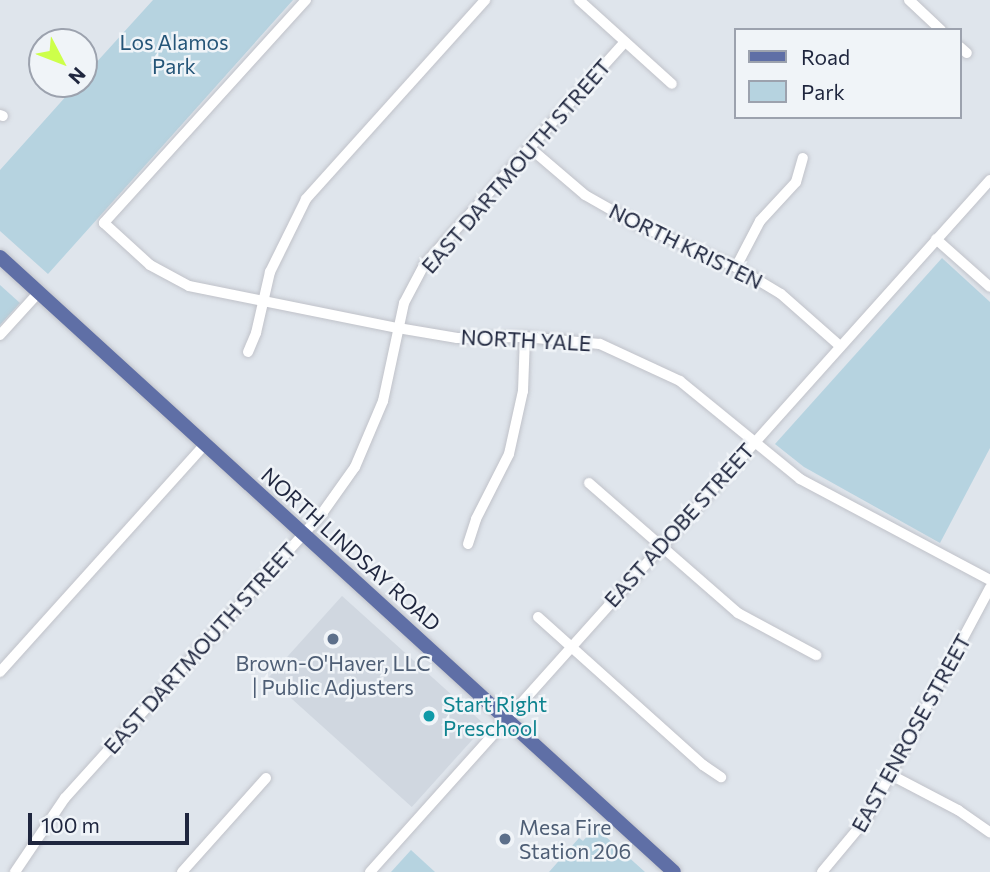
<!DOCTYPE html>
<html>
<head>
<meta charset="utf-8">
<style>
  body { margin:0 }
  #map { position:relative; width:990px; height:872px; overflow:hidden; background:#dfe5ec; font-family:Commissioner,sans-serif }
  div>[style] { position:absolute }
  .built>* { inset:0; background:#d0d7e0; transform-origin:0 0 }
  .green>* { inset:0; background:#b6d3e0 }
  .roads { filter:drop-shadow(0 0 2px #c0c2c9) drop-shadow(0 0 2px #c0c2c9) }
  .minor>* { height:10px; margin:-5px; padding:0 5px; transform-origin:5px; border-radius:5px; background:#fff }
  .major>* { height:14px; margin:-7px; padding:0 7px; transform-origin:7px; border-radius:7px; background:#5f6fa6 }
  .dots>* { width:19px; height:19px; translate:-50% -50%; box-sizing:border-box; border:4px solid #f0f4f8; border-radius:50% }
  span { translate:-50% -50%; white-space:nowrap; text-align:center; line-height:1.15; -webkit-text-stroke:5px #f0f4f8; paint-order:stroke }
  .park-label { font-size:21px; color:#255578 }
  .street-label { font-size:21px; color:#1f263e }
  .service-label { font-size:21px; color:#4e5e75 }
  .left { translate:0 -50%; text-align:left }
  .culture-label { font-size:21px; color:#0d838f }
  .legend { position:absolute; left:734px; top:28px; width:228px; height:91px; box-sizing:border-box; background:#f0f4f8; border:2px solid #9ca2ae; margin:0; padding:9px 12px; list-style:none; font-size:21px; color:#1f263e }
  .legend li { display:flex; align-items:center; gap:14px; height:35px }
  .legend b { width:35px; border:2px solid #9ca2ae }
  .north { position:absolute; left:28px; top:28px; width:70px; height:70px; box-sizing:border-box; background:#f0f4f8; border:2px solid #9ca2ae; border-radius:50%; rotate:132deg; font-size:19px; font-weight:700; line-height:28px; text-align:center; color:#1f263e }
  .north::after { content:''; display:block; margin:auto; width:24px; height:32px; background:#cdff4a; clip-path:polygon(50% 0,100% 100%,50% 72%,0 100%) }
  .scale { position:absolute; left:28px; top:813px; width:161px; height:32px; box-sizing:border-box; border:4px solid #1f263e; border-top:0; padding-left:9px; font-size:21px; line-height:24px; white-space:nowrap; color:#1f263e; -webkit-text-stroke:5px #f0f4f8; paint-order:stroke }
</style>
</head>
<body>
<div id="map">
  <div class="built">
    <div style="left:342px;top:596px;width:193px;height:110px;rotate:42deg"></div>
  </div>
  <div class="green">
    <div style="clip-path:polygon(153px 0,293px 0,48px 274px,0 231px,0 170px,77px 84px,84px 84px,84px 76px)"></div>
    <div style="clip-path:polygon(942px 258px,990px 302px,990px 448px,940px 543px,804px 467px,775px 444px)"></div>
    <div style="clip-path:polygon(0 285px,20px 303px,0 325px)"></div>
    <div style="clip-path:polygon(595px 827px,645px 872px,549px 872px,579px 838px,583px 841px)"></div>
    <div style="clip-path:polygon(411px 850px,435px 872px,391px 872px)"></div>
  </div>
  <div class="roads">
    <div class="minor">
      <div style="left:306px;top:0;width:301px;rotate:132.2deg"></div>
      <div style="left:104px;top:223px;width:62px;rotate:42.4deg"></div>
      <div style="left:150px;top:265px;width:44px;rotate:28.3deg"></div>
      <div style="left:189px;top:286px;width:213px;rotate:11.4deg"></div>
      <div style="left:398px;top:328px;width:60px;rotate:9.6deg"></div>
      <div style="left:457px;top:338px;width:68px;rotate:-0.8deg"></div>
      <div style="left:525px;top:337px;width:75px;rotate:5.3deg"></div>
      <div style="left:600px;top:344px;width:88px;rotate:24.8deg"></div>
      <div style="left:680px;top:381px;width:155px;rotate:39.2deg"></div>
      <div style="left:800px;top:479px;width:215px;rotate:28deg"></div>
      <div style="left:579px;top:0;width:125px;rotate:42.1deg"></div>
      <div style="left:909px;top:0;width:44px;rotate:43.2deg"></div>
      <div style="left:960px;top:47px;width:9px;rotate:41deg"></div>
      <div style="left:0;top:115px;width:3px;rotate:18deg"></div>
      <div style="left:530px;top:148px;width:72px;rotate:40.5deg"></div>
      <div style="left:585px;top:195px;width:61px;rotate:29.5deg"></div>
      <div style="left:638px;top:225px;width:107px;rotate:23.2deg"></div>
      <div style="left:736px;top:267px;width:52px;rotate:31deg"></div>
      <div style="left:781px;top:294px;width:79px;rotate:41.4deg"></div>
      <div style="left:936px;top:239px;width:72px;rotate:41.6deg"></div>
      <div style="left:736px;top:267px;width:52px;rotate:-62.4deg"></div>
      <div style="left:760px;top:221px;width:53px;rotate:-47.3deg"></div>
      <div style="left:796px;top:182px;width:25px;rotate:-74deg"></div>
      <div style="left:0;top:335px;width:58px;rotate:-47.8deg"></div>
      <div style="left:248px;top:352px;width:21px;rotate:-67deg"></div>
      <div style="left:256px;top:333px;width:63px;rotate:-77.1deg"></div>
      <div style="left:270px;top:272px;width:81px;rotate:-63.7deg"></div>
      <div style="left:306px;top:199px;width:268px;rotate:-48deg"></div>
      <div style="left:589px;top:483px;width:198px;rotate:41.1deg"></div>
      <div style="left:738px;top:613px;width:89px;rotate:28.3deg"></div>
      <div style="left:468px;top:544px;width:26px;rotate:-72deg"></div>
      <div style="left:476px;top:519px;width:73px;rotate:-63.1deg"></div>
      <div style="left:509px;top:454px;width:65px;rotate:-77.5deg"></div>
      <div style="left:523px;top:391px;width:54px;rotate:-87.9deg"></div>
      <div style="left:538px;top:617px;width:222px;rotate:41.9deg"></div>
      <div style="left:703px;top:765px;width:22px;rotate:34deg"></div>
      <div style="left:0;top:672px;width:307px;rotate:-48deg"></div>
      <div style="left:891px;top:775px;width:76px;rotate:27.6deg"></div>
      <div style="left:958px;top:810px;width:39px;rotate:35deg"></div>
      <div style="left:15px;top:872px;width:89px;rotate:-56deg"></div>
      <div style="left:65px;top:798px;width:385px;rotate:-47.9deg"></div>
      <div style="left:323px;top:512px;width:55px;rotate:-54.6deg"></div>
      <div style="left:355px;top:467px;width:72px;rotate:-67deg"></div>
      <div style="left:383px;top:401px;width:100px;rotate:-77.9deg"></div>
      <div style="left:404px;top:303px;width:43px;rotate:-62.2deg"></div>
      <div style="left:424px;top:265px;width:300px;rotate:-48deg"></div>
      <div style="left:182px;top:872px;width:126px;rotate:-48.2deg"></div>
      <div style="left:370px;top:872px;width:929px;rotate:-48.14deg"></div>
      <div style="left:822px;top:872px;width:70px;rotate:-50.2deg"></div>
      <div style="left:867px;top:818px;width:261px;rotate:-61.9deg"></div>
    </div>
    <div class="major">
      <div style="left:0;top:257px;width:912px;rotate:42.38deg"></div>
    </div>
  </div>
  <div class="dots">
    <div style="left:333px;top:639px;background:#5c6f8a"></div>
    <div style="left:429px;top:716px;background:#0f9aa8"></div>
    <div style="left:505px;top:839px;background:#5c6f8a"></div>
  </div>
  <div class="park-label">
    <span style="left:174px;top:54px">Los Alamos<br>Park</span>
  </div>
  <div class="street-label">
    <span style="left:516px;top:166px;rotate:-49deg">EAST DARTMOUTH STREET</span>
    <span style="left:686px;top:246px;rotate:26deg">NORTH KRISTEN</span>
    <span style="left:526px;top:340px;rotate:3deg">NORTH YALE</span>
    <span style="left:679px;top:525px;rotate:-48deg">EAST ADOBE STREET</span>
    <span style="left:351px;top:549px;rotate:42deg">NORTH LINDSAY ROAD</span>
    <span style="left:200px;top:648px;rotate:-48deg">EAST DARTMOUTH STREET</span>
    <span style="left:911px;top:733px;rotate:-61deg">EAST ENROSE STREET</span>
  </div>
  <div class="service-label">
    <span style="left:333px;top:675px">Brown-O'Haver, LLC<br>| Public Adjusters</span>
    <span class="left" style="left:519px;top:839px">Mesa Fire<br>Station 206</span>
  </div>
  <div class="culture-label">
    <span class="left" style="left:443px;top:716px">Start Right<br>Preschool</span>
  </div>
  <ul class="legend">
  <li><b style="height:9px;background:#5f6fa6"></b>Road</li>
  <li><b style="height:19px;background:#b6d3e0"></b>Park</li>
  </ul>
  <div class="north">N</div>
  <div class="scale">100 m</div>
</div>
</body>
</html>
